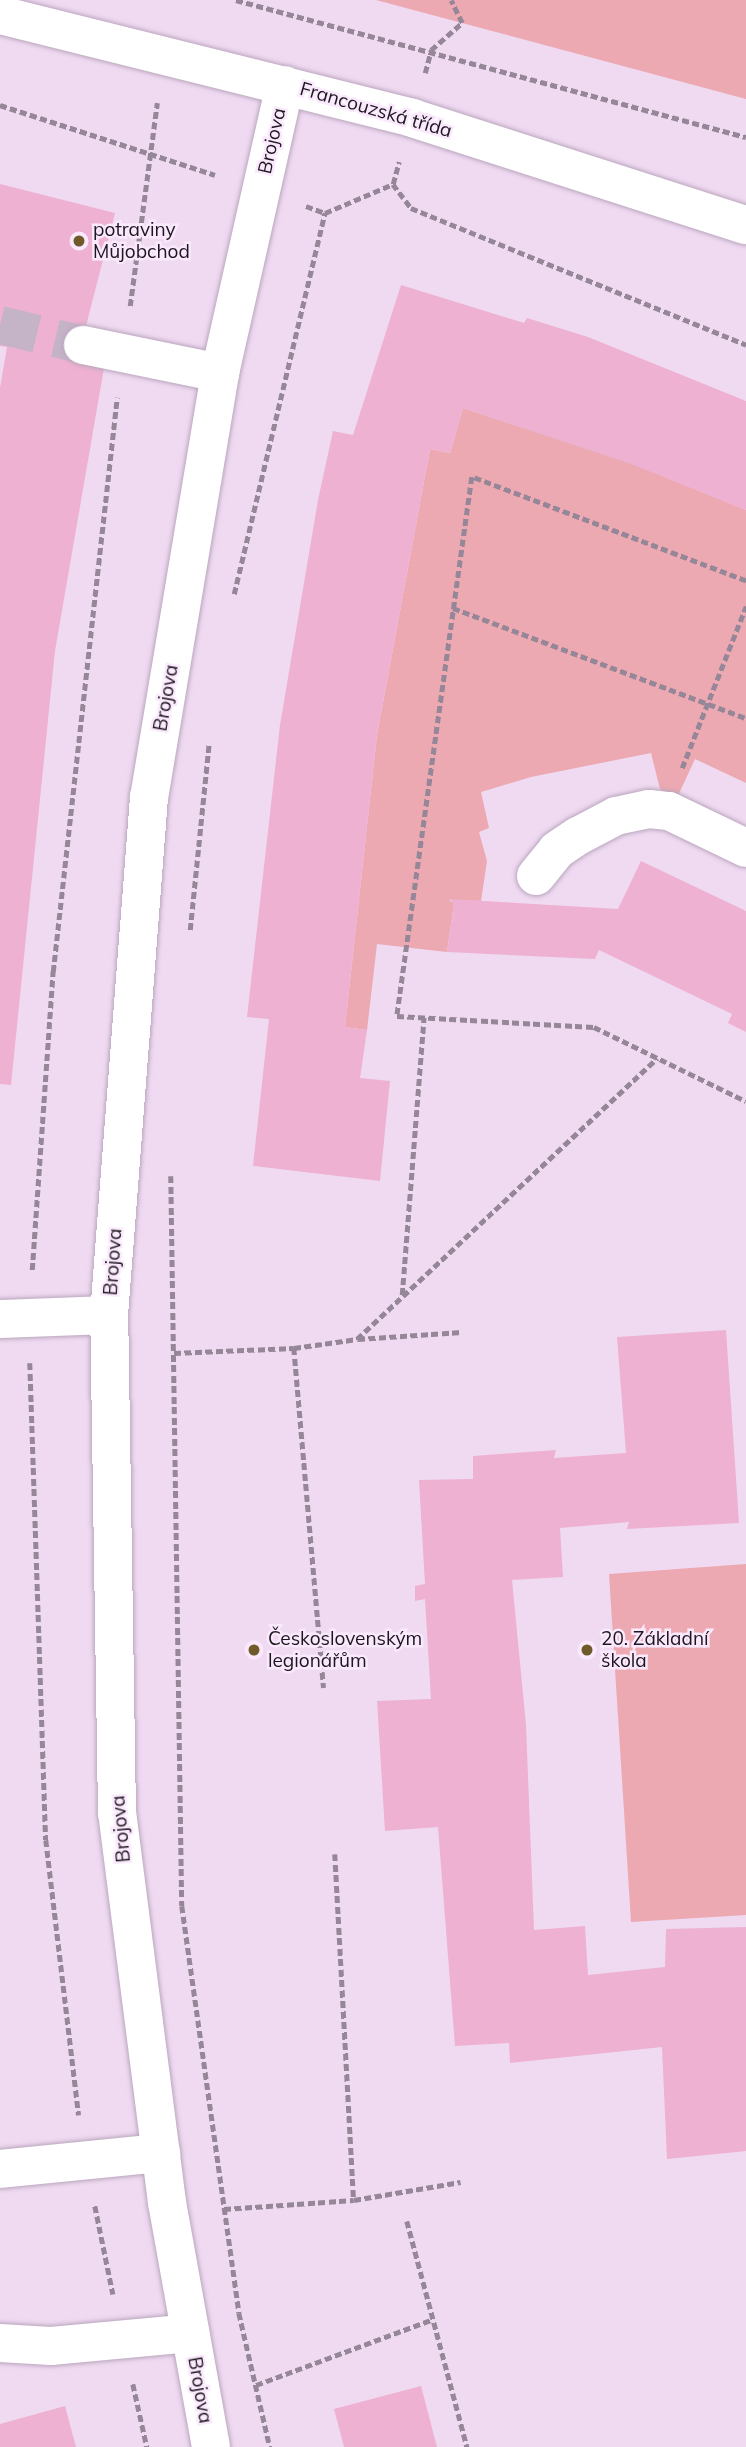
<!DOCTYPE html>
<html>
<head>
<meta charset="utf-8">
<style>
  body { margin:0 }
  #map { position:relative; width:746px; height:2447px; overflow:hidden; background:#efdaf2; font-family:Mulish,sans-serif }
  div>[style] { position:absolute }
  .green>* { inset:0; background:#eca9b1 }
  .building>* { inset:0; background:#eeb1d1 }
  .minor-tunnel>* { height:38px; margin-top:-19px; transform-origin:0; background:repeating-linear-gradient(90deg,#c5b3c8 0 38px,transparent 0 57px) }
  .path>* { height:4.5px; margin-top:-2.25px; transform-origin:0; background:repeating-linear-gradient(90deg,#958698 0 7px,transparent 0 10.5px) }
  .roads { filter:drop-shadow(0 0 2px #baa6bd) drop-shadow(0 0 2px #baa6bd) }
  .minor>* { height:38px; margin:-19px; padding:0 19px; transform-origin:19px; border-radius:19px; background:#fff }
  .tertiary>* { height:38px; margin:-19px; padding:0 19px; transform-origin:19px; border-radius:19px; background:#fff }
  .dots>* { width:19px; height:19px; translate:-50% -50%; box-sizing:border-box; border:4px solid #fae9fc; border-radius:50% }
  span { translate:-50% -50%; white-space:nowrap; text-align:center; line-height:1.15; -webkit-text-stroke:5px #fae9fc; paint-order:stroke }
  .street-label { font-size:19px; color:#1d161e }
  .poi-label { font-size:19px; color:#1d161e }
  .left { translate:0 -50%; text-align:left }
</style>
</head>
<body>
<div id="map">
  <div class="green">
    <div style="clip-path:polygon(376px 0,746px 0,746px 99px,462px 23px)"></div>
    <div style="clip-path:polygon(463px 408px,631px 463px,746px 510px,746px 783px,695px 759px,677px 798px,660px 789px,651px 753px,531px 777px,481px 792px,489px 828px,479px 832px,487px 861px,481px 901px,449px 900px,454px 903px,447px 952px,377px 944px,367px 1030px,345px 1027px,377px 735px,430px 449px,450px 453px)"></div>
    <div style="clip-path:polygon(746px 1564px,746px 1915px,631px 1922px,609px 1574px)"></div>
  </div>
  <div class="building">
    <div style="clip-path:polygon(0 184px,115px 213px,86px 326px,104px 368px,55px 651px,11px 1085px,0 1084px,0 388px,7px 347px,0 346px)"></div>
    <div style="clip-path:polygon(401px 285px,524px 323px,527px 318px,588px 337px,746px 401px,746px 510px,631px 464px,463px 408px,450px 453px,430px 449px,377px 735px,345px 1027px,367px 1030px,360px 1078px,390px 1081px,380px 1181px,253px 1166px,269px 1019px,247px 1017px,280px 725px,318px 500px,333px 431px,353px 435px)"></div>
    <div style="clip-path:polygon(641px 861px,746px 911px,746px 1032px,728px 1023px,732px 1014px,599px 950px,595px 959px,447px 952px,454px 903px,449px 899px,618px 909px)"></div>
    <div style="clip-path:polygon(726px 1330px,739px 1523px,627px 1529px,629px 1522px,560px 1528px,563px 1577px,512px 1580px,526px 1725px,534px 1930px,585px 1926px,588px 1975px,665px 1967px,666px 1929px,746px 1927px,746px 2151px,667px 2159px,662px 2047px,510px 2063px,509px 2043px,455px 2046px,438px 1827px,385px 1831px,377px 1701px,431px 1699px,425px 1599px,415px 1601px,415px 1586px,425px 1584px,419px 1480px,473px 1479px,473px 1456px,556px 1450px,554px 1458px,626px 1453px,617px 1337px)"></div>
    <div style="clip-path:polygon(421px 2386px,437px 2447px,344px 2447px,334px 2409px)"></div>
    <div style="clip-path:polygon(65px 2406px,76px 2447px,0 2447px,0 2424px)"></div>
  </div>
  <div class="minor-tunnel">
    <div style="left:0;top:325px;width:85px;rotate:13.5deg"></div>
  </div>
  <div class="path">
    <div style="left:236px;top:0;width:528px;rotate:15.04deg"></div>
    <div style="left:425px;top:73px;width:24px;rotate:-75deg"></div>
    <div style="left:431px;top:50px;width:41px;rotate:-41.1deg"></div>
    <div style="left:462px;top:23px;width:25px;rotate:-116deg"></div>
    <div style="left:0;top:105px;width:226px;rotate:18deg"></div>
    <div style="left:393px;top:184px;width:30px;rotate:53deg"></div>
    <div style="left:411px;top:208px;width:362px;rotate:22.2deg"></div>
    <div style="left:306px;top:206px;width:20px;rotate:20deg"></div>
    <div style="left:130px;top:306px;width:205px;rotate:-82.4deg"></div>
    <div style="left:746px;top:581px;width:293px;rotate:-159.2deg"></div>
    <div style="left:472px;top:477px;width:544px;rotate:97.92deg"></div>
    <div style="left:397px;top:1016px;width:197px;rotate:3.2deg"></div>
    <div style="left:594px;top:1027px;width:169px;rotate:26deg"></div>
    <div style="left:234px;top:594px;width:392px;rotate:-76.6deg"></div>
    <div style="left:325px;top:213px;width:74px;rotate:-23.1deg"></div>
    <div style="left:393px;top:184px;width:23px;rotate:-75deg"></div>
    <div style="left:453px;top:608px;width:313px;rotate:20.6deg"></div>
    <div style="left:682px;top:768px;width:174px;rotate:-68.4deg"></div>
    <div style="left:190px;top:930px;width:187px;rotate:-84.2deg"></div>
    <div style="left:171px;top:1176px;width:730px;rotate:89.14deg"></div>
    <div style="left:182px;top:1906px;width:411px;rotate:82deg"></div>
    <div style="left:239px;top:2313px;width:138px;rotate:77deg"></div>
    <div style="left:32px;top:1270px;width:299px;rotate:-86deg"></div>
    <div style="left:53px;top:972px;width:578px;rotate:-83.64deg"></div>
    <div style="left:402px;top:1295px;width:278px;rotate:-85.5deg"></div>
    <div style="left:358px;top:1339px;width:104px;rotate:-3.9deg"></div>
    <div style="left:294px;top:1348px;width:341px;rotate:85deg"></div>
    <div style="left:174px;top:1353px;width:120px;rotate:-2.4deg"></div>
    <div style="left:294px;top:1348px;width:64px;rotate:-8.1deg"></div>
    <div style="left:357px;top:1339px;width:411px;rotate:-43.1deg"></div>
    <div style="left:30px;top:1363px;width:477px;rotate:88.1deg"></div>
    <div style="left:46px;top:1840px;width:277px;rotate:83.2deg"></div>
    <div style="left:335px;top:1854px;width:347px;rotate:86.9deg"></div>
    <div style="left:95px;top:2206px;width:90px;rotate:78.4deg"></div>
    <div style="left:224px;top:2209px;width:130px;rotate:-4deg"></div>
    <div style="left:354px;top:2200px;width:108px;rotate:-9.6deg"></div>
    <div style="left:407px;top:2221px;width:234px;rotate:75.1deg"></div>
    <div style="left:133px;top:2384px;width:65px;rotate:77.5deg"></div>
    <div style="left:256px;top:2385px;width:189px;rotate:-20.4deg"></div>
  </div>
  <div class="roads">
    <div class="minor">
      <div style="left:83px;top:345px;width:140px;rotate:11.6deg"></div>
      <div style="left:536px;top:876px;width:33px;rotate:-51deg"></div>
      <div style="left:557px;top:850px;width:25px;rotate:-34deg"></div>
      <div style="left:578px;top:836px;width:43px;rotate:-27.8deg"></div>
      <div style="left:616px;top:816px;width:34px;rotate:-12deg"></div>
      <div style="left:649px;top:809px;width:20px;rotate:6deg"></div>
      <div style="left:669px;top:811px;width:85px;rotate:25.7deg"></div>
      <div style="left:0;top:1319px;width:109px;rotate:-2.1deg"></div>
      <div style="left:0;top:2169px;width:162px;rotate:-5.7deg"></div>
      <div style="left:0;top:2343px;width:51px;rotate:3.4deg"></div>
      <div style="left:51px;top:2346px;width:140px;rotate:-5.3deg"></div>
      <div style="left:211px;top:2447px;width:249px;rotate:-100.2deg"></div>
      <div style="left:167px;top:2202px;width:392px;rotate:-97.3deg"></div>
      <div style="left:117px;top:1813px;width:498px;rotate:-90.9deg"></div>
      <div style="left:109px;top:1315px;width:519px;rotate:-85.58deg"></div>
      <div style="left:149px;top:798px;width:431px;rotate:-80.5deg"></div>
      <div style="left:220px;top:373px;width:295px;rotate:-77.3deg"></div>
    </div>
    <div class="tertiary">
      <div style="left:0;top:15px;width:425px;rotate:14deg"></div>
      <div style="left:412px;top:118px;width:351px;rotate:17.8deg"></div>
    </div>
  </div>
  <div class="dots">
    <div style="left:79px;top:241px;background:#705a2a"></div>
    <div style="left:254px;top:1650px;background:#705a2a"></div>
    <div style="left:587px;top:1650px;background:#705a2a"></div>
  </div>
  <div class="street-label">
    <span style="left:376px;top:110px;rotate:16deg">Francouzská třída</span>
    <span style="left:272px;top:141px;rotate:-77deg">Brojova</span>
    <span style="left:166px;top:698px;rotate:-80deg">Brojova</span>
    <span style="left:113px;top:1262px;rotate:-86deg">Brojova</span>
    <span style="left:121px;top:1829px;rotate:-95deg">Brojova</span>
    <span style="left:200px;top:2390px;rotate:80deg">Brojova</span>
  </div>
  <div class="poi-label">
    <span class="left" style="left:93px;top:241px">potraviny<br>Můjobchod</span>
    <span class="left" style="left:268px;top:1650px">Československým<br>legionářům</span>
    <span class="left" style="left:601px;top:1650px">20. Základní<br>škola</span>
  </div>
</div>
</body>
</html>
